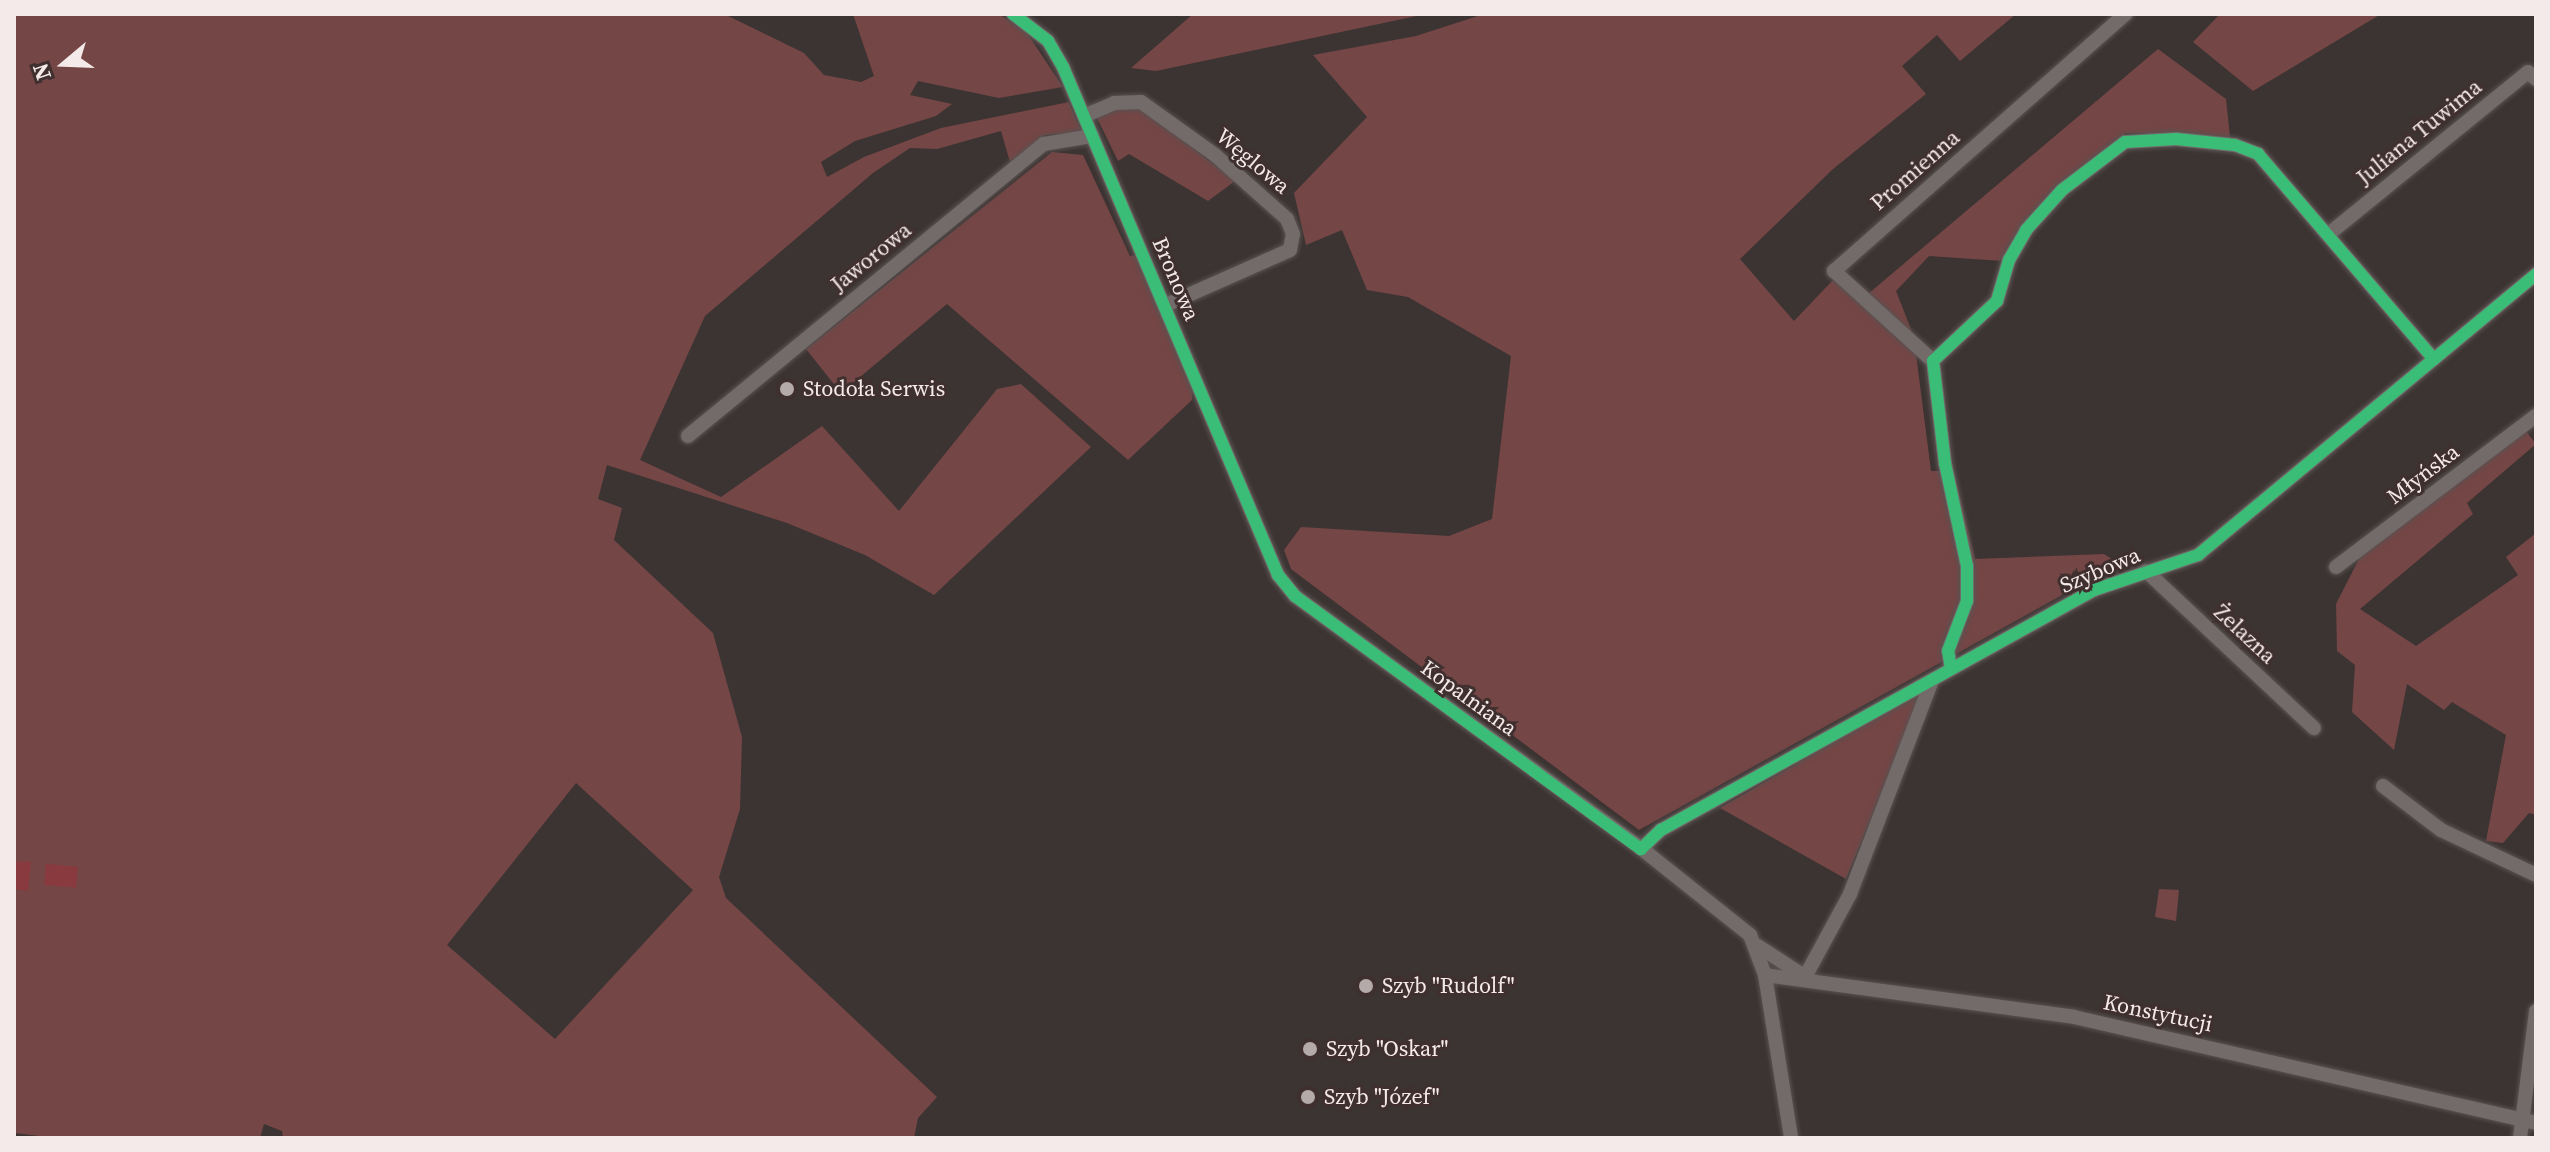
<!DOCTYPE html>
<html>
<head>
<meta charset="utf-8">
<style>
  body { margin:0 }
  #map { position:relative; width:2550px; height:1152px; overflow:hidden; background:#3c3432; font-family:"Source Serif 4",serif }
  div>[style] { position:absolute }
  .green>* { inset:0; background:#754646 }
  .water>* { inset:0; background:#883a3e; transform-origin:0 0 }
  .roads { filter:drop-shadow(0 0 2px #595251) drop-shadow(0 0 2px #595251) }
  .street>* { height:14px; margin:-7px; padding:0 7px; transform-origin:7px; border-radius:7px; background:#726b6a }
  .cycleway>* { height:12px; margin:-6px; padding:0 6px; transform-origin:6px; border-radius:6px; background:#3abd76 }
  .dots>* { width:22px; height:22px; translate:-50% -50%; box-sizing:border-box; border:4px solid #3f302f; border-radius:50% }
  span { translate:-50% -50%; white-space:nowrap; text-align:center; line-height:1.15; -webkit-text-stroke:6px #3f302f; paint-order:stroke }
  .street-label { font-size:22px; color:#f4eae9 }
  .poi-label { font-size:22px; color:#f4eae9 }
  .left { translate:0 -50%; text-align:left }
  .frame { position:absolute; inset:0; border:16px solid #f4eae9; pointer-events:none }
  .north { position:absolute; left:24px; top:24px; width:80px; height:80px; -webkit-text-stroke:6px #3f302f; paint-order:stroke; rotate:251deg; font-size:22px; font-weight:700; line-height:32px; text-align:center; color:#f4eae9 }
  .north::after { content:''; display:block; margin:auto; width:28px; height:36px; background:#f4eae9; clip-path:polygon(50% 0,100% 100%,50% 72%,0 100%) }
</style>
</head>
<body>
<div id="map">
  <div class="green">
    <div style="clip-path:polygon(evenodd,14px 14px,724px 14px,804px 53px,824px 75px,861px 82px,874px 76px,853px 14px,999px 14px,1027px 33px,1063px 87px,999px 98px,918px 81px,910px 95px,952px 104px,936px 116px,855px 141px,821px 162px,827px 177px,864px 157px,941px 128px,1069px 102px,1082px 132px,1045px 135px,1010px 162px,1001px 131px,937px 149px,910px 148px,873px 173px,705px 316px,640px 460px,721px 497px,822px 426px,899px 511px,997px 389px,1021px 384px,1091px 447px,934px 595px,865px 555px,787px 523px,607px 465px,598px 499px,622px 508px,614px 540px,713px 633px,742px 737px,740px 809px,719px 877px,726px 898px,937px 1097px,918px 1118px,914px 1138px,283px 1138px,282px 1131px,264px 1124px,260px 1138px,56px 1138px,14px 1133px,14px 14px,576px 783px,693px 890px,555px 1039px,447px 945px,576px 783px)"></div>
    <div style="clip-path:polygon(1193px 14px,1426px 14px,1156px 71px,1131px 68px)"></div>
    <div style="clip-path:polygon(1484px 14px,2016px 14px,1960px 61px,1937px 35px,1902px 66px,1926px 94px,1833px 169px,1740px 259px,1794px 321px,1833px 280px,1916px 354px,1931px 471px,1954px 471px,1975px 559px,2104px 554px,2126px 568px,2082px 584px,1639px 830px,1291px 569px,1284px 550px,1301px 527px,1449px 536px,1492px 519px,1511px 356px,1408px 297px,1367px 290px,1342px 230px,1306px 245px,1294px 193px,1367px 117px,1313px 55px,1416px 36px)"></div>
    <div style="clip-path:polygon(2220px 14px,2381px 14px,2253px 91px,2193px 42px)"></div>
    <div style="clip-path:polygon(2158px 49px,2226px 99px,2230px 137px,2126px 133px,2025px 221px,2003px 261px,1929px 256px,1896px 291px,1914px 337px,1868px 294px)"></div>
    <div style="clip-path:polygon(1136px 104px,1235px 181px,1208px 201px,1129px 154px,1118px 161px,1096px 116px,1109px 108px)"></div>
    <div style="clip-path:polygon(1052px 152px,1083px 155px,1130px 256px,1136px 255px,1193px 390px,1192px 400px,1128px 460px,947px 304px,841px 393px,806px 349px)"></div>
    <div style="clip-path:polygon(2525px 430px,2536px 444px,2467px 503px,2473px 514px,2360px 609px,2416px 646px,2518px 575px,2506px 557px,2536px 533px,2536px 815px,2529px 813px,2503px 843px,2486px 841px,2506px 735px,2452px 702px,2444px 710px,2407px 684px,2394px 750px,2352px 712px,2355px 665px,2337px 651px,2336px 604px,2362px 553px)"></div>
    <div style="clip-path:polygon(1924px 690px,1846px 879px,1720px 808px)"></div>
    <div style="clip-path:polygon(2159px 889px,2179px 890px,2176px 921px,2155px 917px)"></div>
  </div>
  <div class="water">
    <div style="clip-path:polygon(14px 861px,31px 862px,28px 891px,14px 889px)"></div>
    <div style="left:46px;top:864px;width:32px;height:21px;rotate:5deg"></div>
  </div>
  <div class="roads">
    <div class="street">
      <div style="left:1013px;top:14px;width:44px;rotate:37.6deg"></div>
      <div style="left:1048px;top:41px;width:30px;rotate:60deg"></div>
      <div style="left:1063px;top:67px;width:552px;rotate:67.06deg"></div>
      <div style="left:1278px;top:575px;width:27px;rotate:51deg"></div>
      <div style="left:1295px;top:596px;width:436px;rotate:36.1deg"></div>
      <div style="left:1647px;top:853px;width:132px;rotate:38.5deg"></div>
      <div style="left:1750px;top:935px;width:43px;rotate:69.4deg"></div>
      <div style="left:1765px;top:975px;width:165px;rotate:80.9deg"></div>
      <div style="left:1084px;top:116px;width:33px;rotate:-23deg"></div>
      <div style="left:1114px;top:103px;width:27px;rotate:-2deg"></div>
      <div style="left:1141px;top:102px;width:91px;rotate:35.6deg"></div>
      <div style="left:1215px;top:155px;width:96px;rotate:41.6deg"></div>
      <div style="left:1287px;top:219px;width:16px;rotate:68deg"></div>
      <div style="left:1293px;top:234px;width:16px;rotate:101deg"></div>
      <div style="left:1290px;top:250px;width:136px;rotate:156.1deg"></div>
      <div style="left:2330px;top:233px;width:255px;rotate:-39.1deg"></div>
      <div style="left:2528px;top:72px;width:11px;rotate:41deg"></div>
      <div style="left:1933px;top:361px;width:134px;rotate:-137.7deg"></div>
      <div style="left:1834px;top:271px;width:389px;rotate:-41.4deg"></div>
      <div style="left:688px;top:436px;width:460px;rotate:-39.4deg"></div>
      <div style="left:1044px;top:144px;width:49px;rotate:-9.5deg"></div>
      <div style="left:2336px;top:567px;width:251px;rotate:-37.1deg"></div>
      <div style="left:2146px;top:571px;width:230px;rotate:43.1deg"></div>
      <div style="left:1951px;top:669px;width:18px;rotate:-99deg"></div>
      <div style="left:1948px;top:651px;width:53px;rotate:-69.2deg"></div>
      <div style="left:1967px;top:601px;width:35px;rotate:-90deg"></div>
      <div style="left:1967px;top:566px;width:105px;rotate:-102.1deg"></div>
      <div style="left:1945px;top:463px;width:103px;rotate:-96.7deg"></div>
      <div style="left:1933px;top:361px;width:88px;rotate:-43.2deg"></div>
      <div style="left:1997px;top:301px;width:43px;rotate:-73.7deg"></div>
      <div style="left:2009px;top:260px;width:34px;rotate:-60deg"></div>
      <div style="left:2026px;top:230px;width:54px;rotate:-48deg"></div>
      <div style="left:2062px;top:190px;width:79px;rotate:-37.3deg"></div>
      <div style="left:2125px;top:142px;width:51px;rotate:-3.4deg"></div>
      <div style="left:2176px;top:139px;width:59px;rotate:5.8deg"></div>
      <div style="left:2235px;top:145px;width:25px;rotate:21deg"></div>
      <div style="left:2258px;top:154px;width:270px;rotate:49.4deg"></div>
      <div style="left:2383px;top:786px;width:73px;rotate:37.2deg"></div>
      <div style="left:2441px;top:830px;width:105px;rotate:25.3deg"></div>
      <div style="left:1641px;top:849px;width:28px;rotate:-44deg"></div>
      <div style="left:1661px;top:830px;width:495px;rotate:-29deg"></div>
      <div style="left:2094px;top:590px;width:110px;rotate:-18.6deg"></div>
      <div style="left:2198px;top:555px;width:440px;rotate:-39.7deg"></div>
      <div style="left:1758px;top:946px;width:55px;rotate:33.1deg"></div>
      <div style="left:1765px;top:975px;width:312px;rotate:7.7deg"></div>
      <div style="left:2074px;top:1017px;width:474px;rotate:12.9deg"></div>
      <div style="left:1805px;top:977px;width:94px;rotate:-61.5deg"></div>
      <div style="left:1850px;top:894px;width:229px;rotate:-69deg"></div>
      <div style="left:2520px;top:1138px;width:128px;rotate:-82.8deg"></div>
    </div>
  </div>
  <div class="cycleway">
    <div style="left:1013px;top:14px;width:44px;rotate:37.6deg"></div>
    <div style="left:1048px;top:41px;width:30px;rotate:60deg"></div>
    <div style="left:1063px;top:67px;width:552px;rotate:67.06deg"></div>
    <div style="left:1278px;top:575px;width:27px;rotate:51deg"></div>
    <div style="left:1295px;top:596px;width:429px;rotate:36.2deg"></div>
    <div style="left:1641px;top:849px;width:28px;rotate:-44deg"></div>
    <div style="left:1661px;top:830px;width:495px;rotate:-29deg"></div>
    <div style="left:2094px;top:590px;width:110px;rotate:-18.6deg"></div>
    <div style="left:2198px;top:555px;width:440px;rotate:-39.7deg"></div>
    <div style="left:1951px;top:669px;width:18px;rotate:-99deg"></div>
    <div style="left:1948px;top:651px;width:53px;rotate:-69.2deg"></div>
    <div style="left:1967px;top:601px;width:35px;rotate:-90deg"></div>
    <div style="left:1967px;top:566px;width:105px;rotate:-102.1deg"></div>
    <div style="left:1945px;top:463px;width:103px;rotate:-96.7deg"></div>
    <div style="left:1933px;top:361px;width:88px;rotate:-43.2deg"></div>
    <div style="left:1997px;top:301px;width:43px;rotate:-73.7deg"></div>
    <div style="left:2009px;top:260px;width:34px;rotate:-60deg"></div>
    <div style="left:2026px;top:230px;width:54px;rotate:-48deg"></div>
    <div style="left:2062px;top:190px;width:79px;rotate:-37.3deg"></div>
    <div style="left:2125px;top:142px;width:51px;rotate:-3.4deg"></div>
    <div style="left:2176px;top:139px;width:59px;rotate:5.8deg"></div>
    <div style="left:2235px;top:145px;width:25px;rotate:21deg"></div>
    <div style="left:2258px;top:154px;width:270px;rotate:49.4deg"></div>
  </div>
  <div class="dots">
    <div style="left:787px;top:389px;background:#b4aaa9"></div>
    <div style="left:1366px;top:986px;background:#b4aaa9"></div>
    <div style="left:1310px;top:1049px;background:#b4aaa9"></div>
    <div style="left:1308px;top:1097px;background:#b4aaa9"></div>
  </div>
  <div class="street-label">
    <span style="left:2419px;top:132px;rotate:-39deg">Juliana Tuwima</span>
    <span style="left:1253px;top:161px;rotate:40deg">Węglowa</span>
    <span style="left:1915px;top:170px;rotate:-41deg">Promienna</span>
    <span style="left:871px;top:257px;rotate:-39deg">Jaworowa</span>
    <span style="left:1176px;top:279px;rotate:67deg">Bronowa</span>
    <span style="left:2423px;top:474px;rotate:-37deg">Młyńska</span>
    <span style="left:2100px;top:570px;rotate:-23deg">Szybowa</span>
    <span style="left:2245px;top:634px;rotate:43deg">Żelazna</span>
    <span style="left:1469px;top:698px;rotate:36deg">Kopalniana</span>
    <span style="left:2158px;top:1013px;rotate:12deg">Konstytucji</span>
  </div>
  <div class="poi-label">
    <span class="left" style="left:803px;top:389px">Stodoła Serwis</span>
    <span class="left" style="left:1382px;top:986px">Szyb "Rudolf"</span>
    <span class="left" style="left:1326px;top:1049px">Szyb "Oskar"</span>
    <span class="left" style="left:1324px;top:1097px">Szyb "Józef"</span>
  </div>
  <div class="frame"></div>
  <div class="north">N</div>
</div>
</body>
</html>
